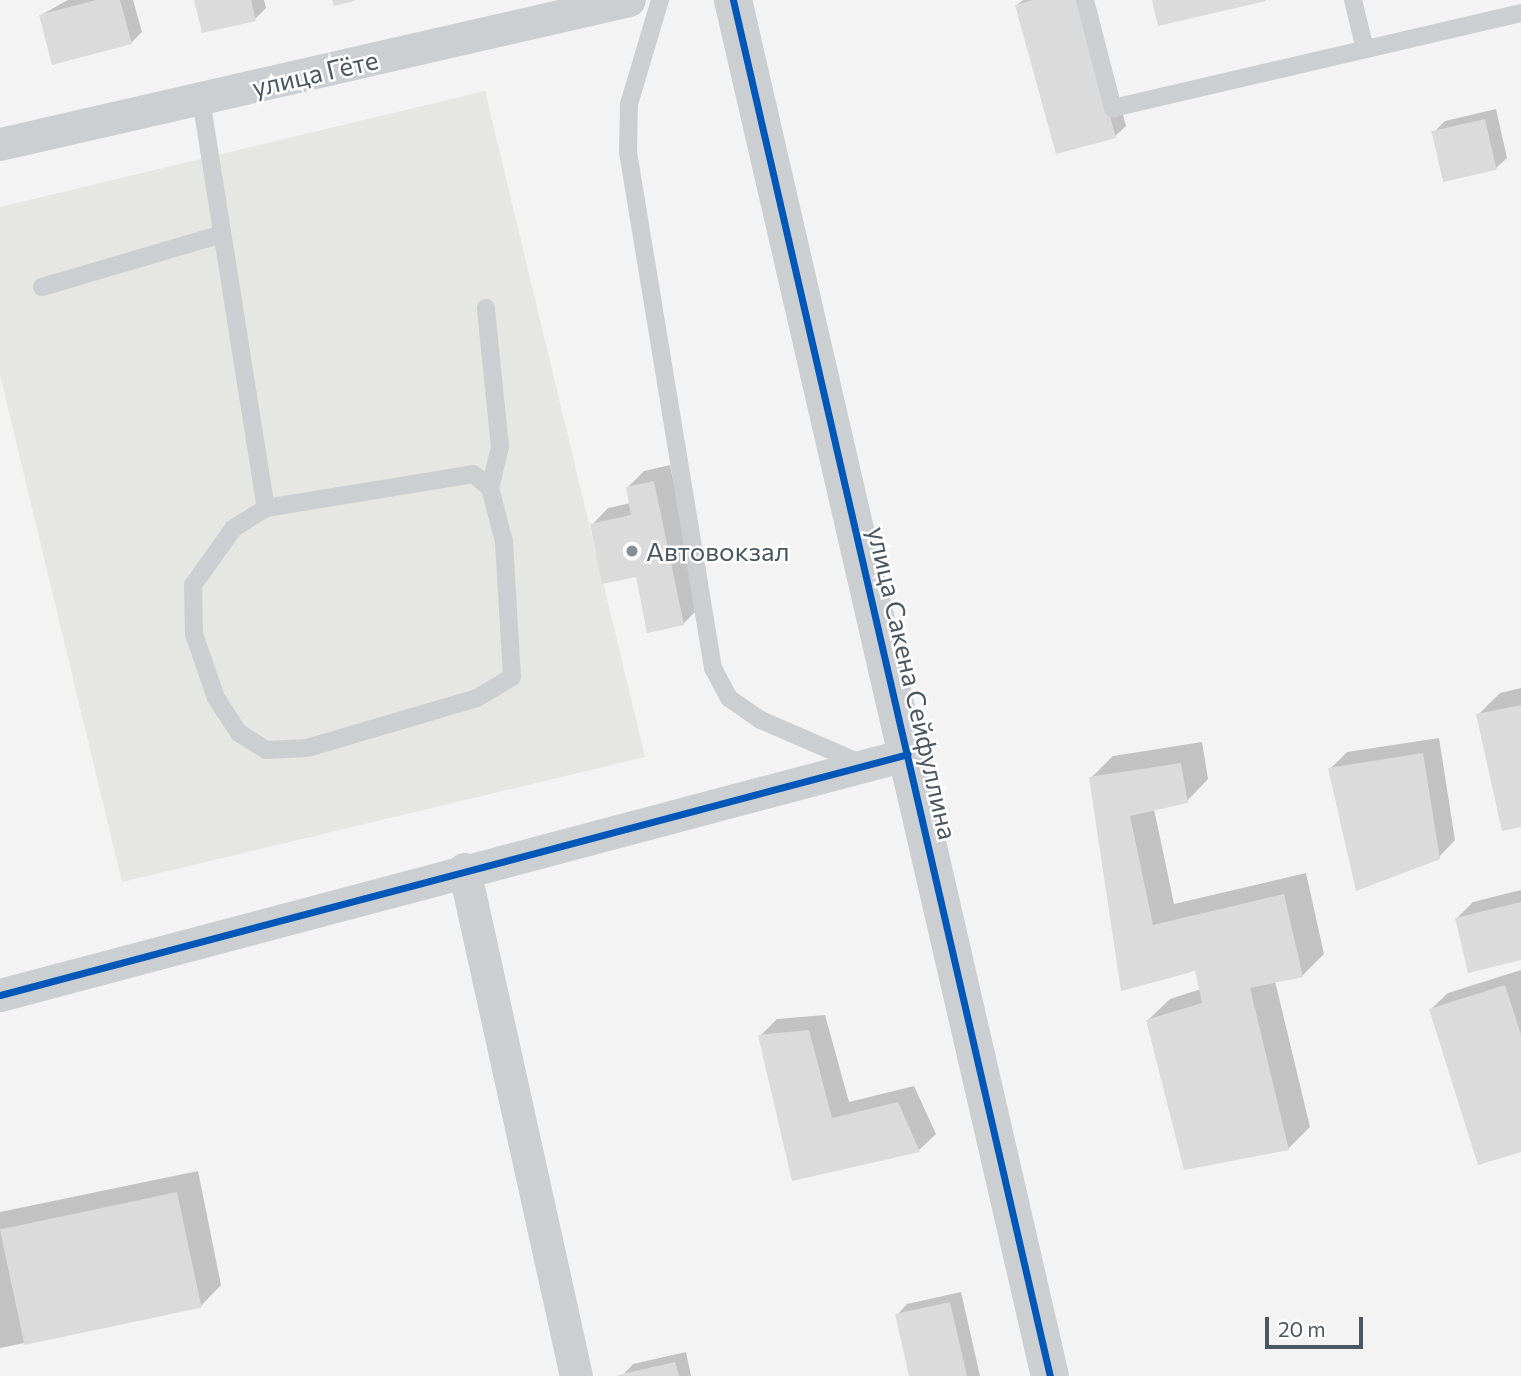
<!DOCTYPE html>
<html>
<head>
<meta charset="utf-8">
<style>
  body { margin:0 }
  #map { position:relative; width:1521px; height:1376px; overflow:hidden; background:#f3f3f3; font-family:Commissioner,sans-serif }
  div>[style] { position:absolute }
  .commercial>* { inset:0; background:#e6e6e2 }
  .shadow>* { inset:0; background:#0003 }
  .building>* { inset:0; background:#dbdbdc; transform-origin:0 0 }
  .service>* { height:18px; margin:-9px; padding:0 9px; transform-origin:9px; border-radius:9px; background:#cccfd2 }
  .minor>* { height:33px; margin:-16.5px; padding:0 16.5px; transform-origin:16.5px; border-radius:16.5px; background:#cccfd2 }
  .tertiary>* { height:38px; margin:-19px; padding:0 19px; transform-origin:19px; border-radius:19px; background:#cccfd2 }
  .cycleway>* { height:7px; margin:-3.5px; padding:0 3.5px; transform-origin:3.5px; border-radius:3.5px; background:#0057b8 }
  .dots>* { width:19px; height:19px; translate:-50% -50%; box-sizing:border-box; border:4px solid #fff; border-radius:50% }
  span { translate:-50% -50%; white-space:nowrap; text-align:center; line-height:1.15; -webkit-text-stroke:5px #fff; paint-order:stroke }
  .street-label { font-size:26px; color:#485761 }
  .poi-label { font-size:26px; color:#485761 }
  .left { translate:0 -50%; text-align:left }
  .scale { position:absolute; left:1265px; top:1317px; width:98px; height:32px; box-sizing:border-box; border:4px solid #485761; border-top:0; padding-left:9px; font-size:21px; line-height:24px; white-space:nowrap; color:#485761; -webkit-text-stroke:5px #fff; paint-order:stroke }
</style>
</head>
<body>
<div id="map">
  <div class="commercial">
    <div style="clip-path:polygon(485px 91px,645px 757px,122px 882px,0 375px,0 207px)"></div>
  </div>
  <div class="shadow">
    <div style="clip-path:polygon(68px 0,133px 0,142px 32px,131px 43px,41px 15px)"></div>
    <div style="clip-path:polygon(196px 0,264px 0,266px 8px,255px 19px)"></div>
    <div style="clip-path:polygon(1023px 0,1092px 0,1126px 126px,1115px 136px,1017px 5px)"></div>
    <div style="clip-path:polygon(1496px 109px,1507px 158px,1496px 168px,1434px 132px,1445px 121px)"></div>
    <div style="clip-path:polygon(670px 465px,700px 607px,683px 624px,592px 525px,608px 508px,631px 503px,628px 487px,644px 471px)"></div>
    <div style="clip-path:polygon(1521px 688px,1521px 825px,1478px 715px,1500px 693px)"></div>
    <div style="clip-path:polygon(1439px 738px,1455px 840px,1439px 857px,1330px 769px,1347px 752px)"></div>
    <div style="clip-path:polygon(1202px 742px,1208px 779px,1187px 801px,1154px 809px,1174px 904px,1306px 873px,1324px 954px,1302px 976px,1275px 981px,1310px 1127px,1288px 1149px,1148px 1020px,1170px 999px,1201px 989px,1197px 969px,1123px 989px,1091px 778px,1113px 756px)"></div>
    <div style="clip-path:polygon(1521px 890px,1521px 958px,1457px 918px,1473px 902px)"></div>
    <div style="clip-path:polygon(1521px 970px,1521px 1150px,1431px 1009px,1448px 993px)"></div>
    <div style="clip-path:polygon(825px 1015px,849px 1102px,914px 1086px,936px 1134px,919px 1150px,793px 1179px,760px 1036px,777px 1019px)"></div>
    <div style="clip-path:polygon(198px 1171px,221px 1285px,200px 1307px,0 1348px,0 1212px)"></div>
    <div style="clip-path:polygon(961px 1292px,980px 1376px,911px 1376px,897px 1315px,907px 1304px)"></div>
    <div style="clip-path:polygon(686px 1352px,691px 1376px,622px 1376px,633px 1364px)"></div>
  </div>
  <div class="building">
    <div style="clip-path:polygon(96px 0,120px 0,132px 44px,52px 65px,39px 15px)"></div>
    <div style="clip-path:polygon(194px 0,251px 0,256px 21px,202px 33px)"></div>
    <div style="clip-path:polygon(332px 0,354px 0,355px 1px,334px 6px)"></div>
    <div style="clip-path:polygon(1033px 0,1079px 0,1116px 138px,1056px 154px,1015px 5px)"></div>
    <div style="clip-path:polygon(1152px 0,1266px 0,1266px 1px,1158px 26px)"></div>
    <div style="left:1485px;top:119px;width:52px;height:55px;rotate:77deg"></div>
    <div style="clip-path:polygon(654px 481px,684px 625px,647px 633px,636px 577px,602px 584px,590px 524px,631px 515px,626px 487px)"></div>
    <div style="clip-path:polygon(1521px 705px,1521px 827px,1502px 831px,1476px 714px)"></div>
    <div style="clip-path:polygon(1423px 753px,1440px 859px,1356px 891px,1328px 768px)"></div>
    <div style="clip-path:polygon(1181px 763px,1188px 803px,1130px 816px,1153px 925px,1284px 894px,1303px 977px,1250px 988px,1289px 1150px,1184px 1170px,1146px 1020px,1202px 1003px,1195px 971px,1121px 991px,1089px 777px)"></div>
    <div style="clip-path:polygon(1521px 902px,1521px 960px,1468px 973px,1455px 918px)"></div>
    <div style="clip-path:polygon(1505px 985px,1521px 1035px,1521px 1152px,1478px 1165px,1429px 1009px)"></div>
    <div style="clip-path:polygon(809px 1030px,832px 1118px,898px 1102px,920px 1152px,792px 1181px,758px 1035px)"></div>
    <div style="left:177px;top:1192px;width:118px;height:181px;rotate:78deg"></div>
    <div style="clip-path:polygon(950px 1302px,967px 1376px,909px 1376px,895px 1314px)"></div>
    <div style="clip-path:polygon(675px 1362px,679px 1376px,618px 1376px,618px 1375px)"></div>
  </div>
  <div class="service">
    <div style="left:660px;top:0;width:109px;rotate:106.6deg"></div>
    <div style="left:629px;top:104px;width:48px;rotate:91.2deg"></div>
    <div style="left:628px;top:152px;width:523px;rotate:80.65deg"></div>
    <div style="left:713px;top:668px;width:34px;rotate:62deg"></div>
    <div style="left:729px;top:698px;width:39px;rotate:35deg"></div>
    <div style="left:761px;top:720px;width:110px;rotate:23.5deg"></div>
    <div style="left:1085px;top:0;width:112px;rotate:75.5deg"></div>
    <div style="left:1113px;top:108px;width:419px;rotate:-13.1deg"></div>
    <div style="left:1353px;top:0;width:50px;rotate:76.2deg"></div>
    <div style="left:201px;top:99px;width:414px;rotate:81deg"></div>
    <div style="left:266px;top:508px;width:210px;rotate:-9.3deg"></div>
    <div style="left:473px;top:474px;width:22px;rotate:39deg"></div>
    <div style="left:42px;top:287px;width:184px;rotate:-16.4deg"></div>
    <div style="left:266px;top:508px;width:39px;rotate:148deg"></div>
    <div style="left:233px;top:529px;width:69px;rotate:125.5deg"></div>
    <div style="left:193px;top:585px;width:49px;rotate:88.8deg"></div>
    <div style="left:194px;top:634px;width:68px;rotate:71deg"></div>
    <div style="left:216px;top:698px;width:42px;rotate:56.7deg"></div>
    <div style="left:239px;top:733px;width:32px;rotate:32deg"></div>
    <div style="left:266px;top:750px;width:41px;rotate:-2.8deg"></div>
    <div style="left:307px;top:748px;width:177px;rotate:-16.4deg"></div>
    <div style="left:477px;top:698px;width:41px;rotate:-31deg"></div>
    <div style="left:512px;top:677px;width:135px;rotate:-93.4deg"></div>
    <div style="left:504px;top:542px;width:56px;rotate:-104.5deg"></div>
    <div style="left:490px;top:488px;width:42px;rotate:-76.3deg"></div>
    <div style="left:500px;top:447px;width:140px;rotate:-95.8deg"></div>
  </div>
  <div class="minor">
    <div style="left:0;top:144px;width:645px;rotate:-12.89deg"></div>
    <div style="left:464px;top:869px;width:519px;rotate:77.54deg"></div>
    <div style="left:0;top:995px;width:939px;rotate:-14.86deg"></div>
  </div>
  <div class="tertiary">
    <div style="left:733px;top:0;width:1412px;rotate:77.03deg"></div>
  </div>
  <div class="cycleway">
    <div style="left:733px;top:0;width:1412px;rotate:77.03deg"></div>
    <div style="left:0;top:995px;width:939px;rotate:-14.86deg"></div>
  </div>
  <div class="dots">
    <div style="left:632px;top:551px;background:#848e94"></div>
  </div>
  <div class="street-label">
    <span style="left:315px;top:73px;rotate:-13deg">улица Гёте</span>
    <span style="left:913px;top:683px;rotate:77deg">улица Сакена Сейфуллина</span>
  </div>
  <div class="poi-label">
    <span class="left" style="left:646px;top:551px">Автовокзал</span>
  </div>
  <div class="scale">20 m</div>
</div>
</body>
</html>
